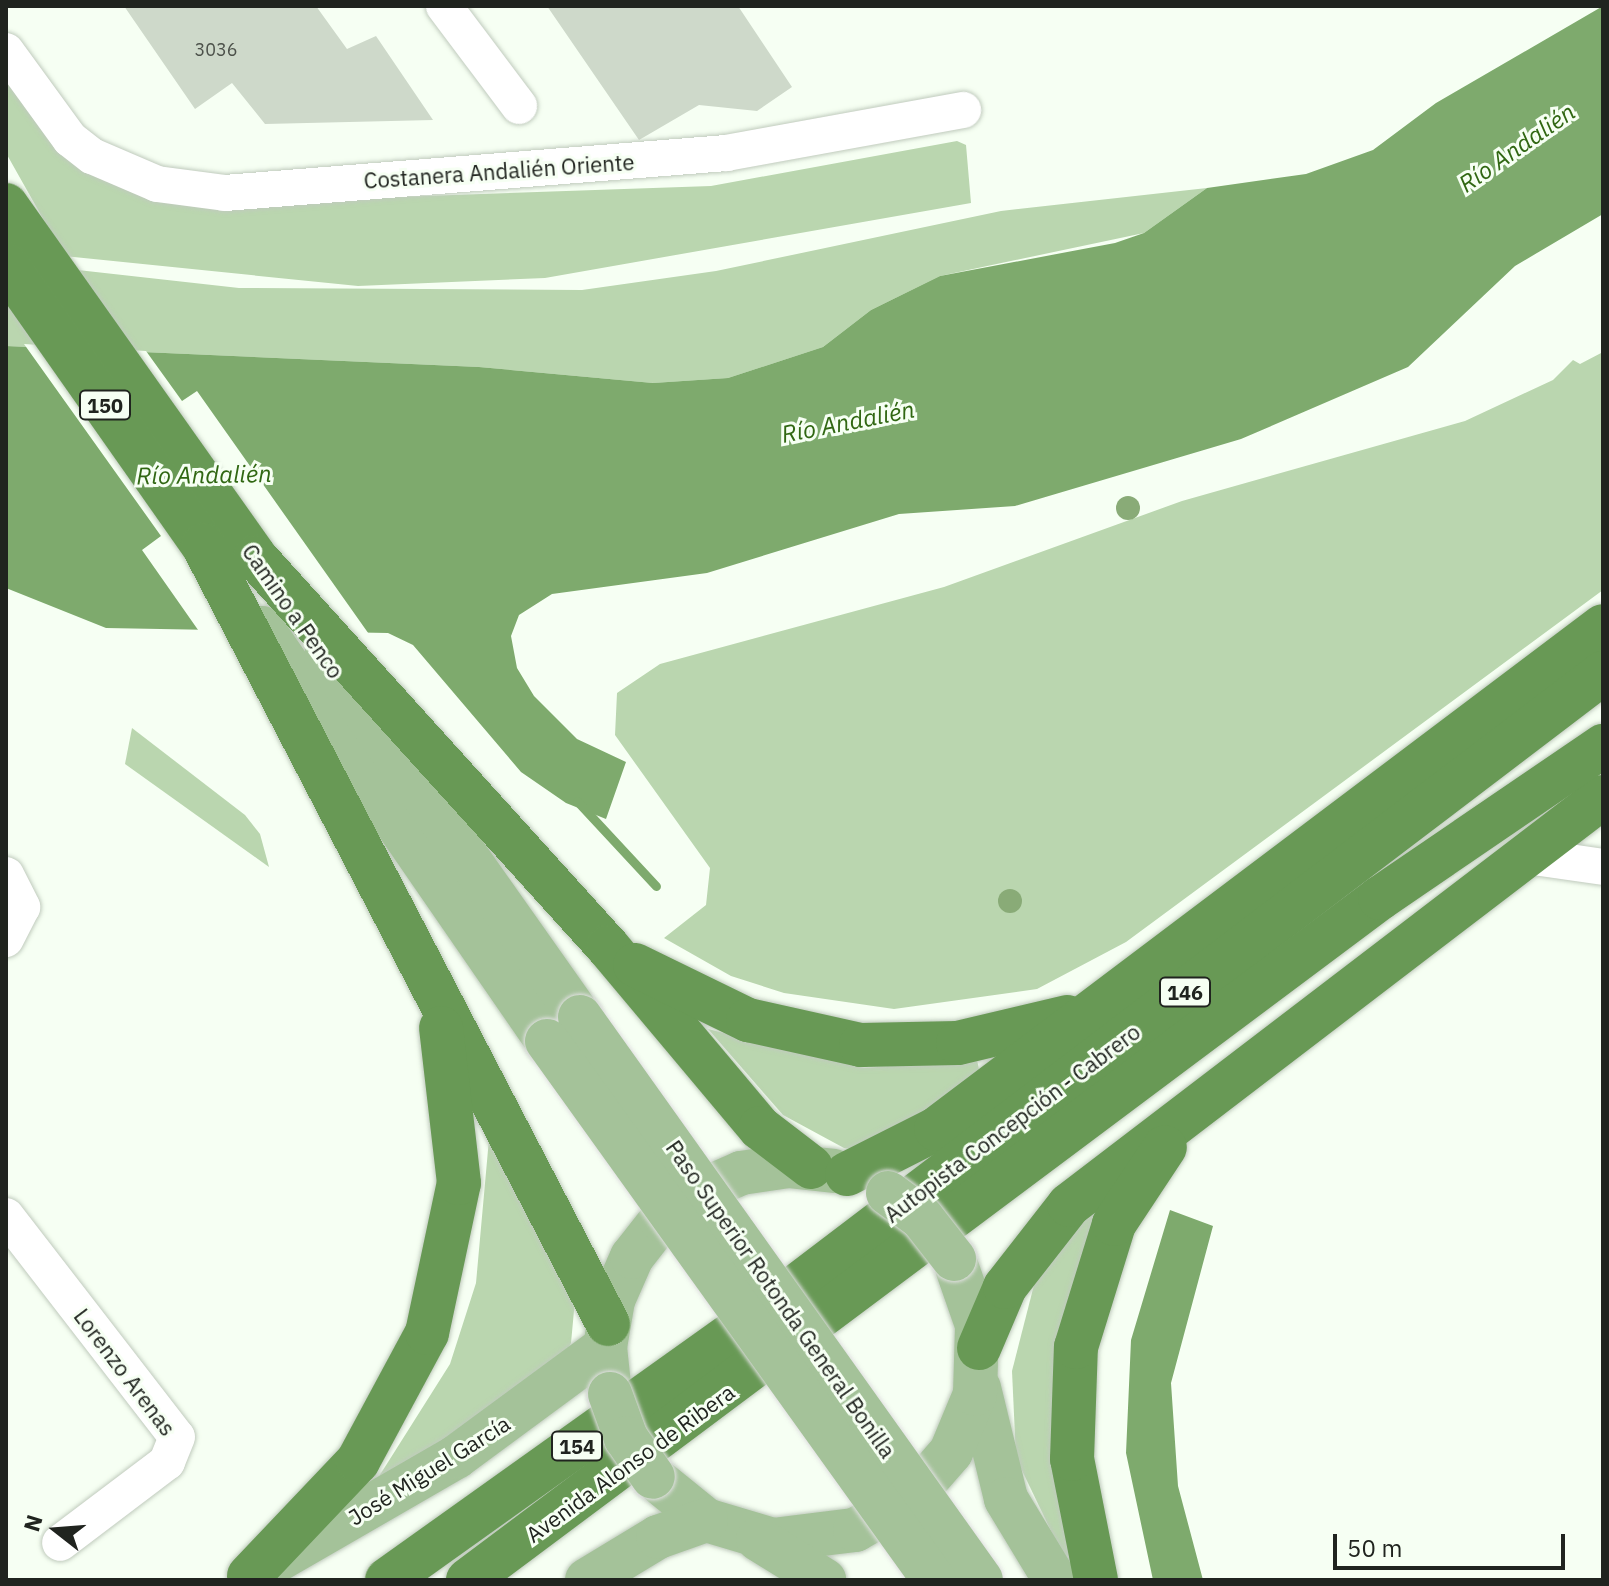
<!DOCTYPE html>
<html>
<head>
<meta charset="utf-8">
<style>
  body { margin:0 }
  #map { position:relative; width:1609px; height:1586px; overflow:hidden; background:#f6fff3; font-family:"IBM Plex Sans",sans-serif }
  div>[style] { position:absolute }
  .green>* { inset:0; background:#bad6af }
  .water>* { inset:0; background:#7eaa6d }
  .pier>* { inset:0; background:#f6fff3 }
  .stream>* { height:9px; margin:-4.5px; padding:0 4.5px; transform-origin:4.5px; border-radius:4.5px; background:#7eaa6d }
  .building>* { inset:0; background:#ced9ca }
  .roads { filter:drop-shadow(0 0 2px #c0cbbd) drop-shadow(0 0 2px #c0cbbd) }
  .minor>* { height:36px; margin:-18px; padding:0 18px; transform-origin:18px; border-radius:18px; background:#fff }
  .major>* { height:44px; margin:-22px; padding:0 22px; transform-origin:22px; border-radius:22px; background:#a4c299 }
  .highway>* { height:44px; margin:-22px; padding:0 22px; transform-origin:22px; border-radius:22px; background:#689955 }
  .bridges { filter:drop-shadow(0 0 2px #e0e0e0) drop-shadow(0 0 2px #e0e0e0) }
  .major-bridge>* { height:44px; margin:-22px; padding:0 22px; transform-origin:22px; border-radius:22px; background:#a4c299 }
  .trees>* { width:24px; height:24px; margin:-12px; border-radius:50%; background:#89ab77 }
  span { translate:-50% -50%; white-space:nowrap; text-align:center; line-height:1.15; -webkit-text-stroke:6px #f6fff3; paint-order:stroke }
  .number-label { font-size:18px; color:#4c514a }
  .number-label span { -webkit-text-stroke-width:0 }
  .shield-label span { padding:2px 6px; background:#f6fff3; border:2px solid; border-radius:6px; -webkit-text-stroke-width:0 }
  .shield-label { font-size:20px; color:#20241f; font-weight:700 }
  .street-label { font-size:22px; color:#20241f }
  .water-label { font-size:24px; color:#306712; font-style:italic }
  .frame { position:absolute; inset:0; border:8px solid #20241f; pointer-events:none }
  .north { position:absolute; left:16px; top:1490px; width:80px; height:80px; -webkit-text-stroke:6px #f6fff3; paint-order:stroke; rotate:287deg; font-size:22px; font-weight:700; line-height:32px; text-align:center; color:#20241f }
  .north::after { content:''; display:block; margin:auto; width:28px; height:36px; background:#20241f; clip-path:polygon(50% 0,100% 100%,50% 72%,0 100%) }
  .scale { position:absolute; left:1333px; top:1534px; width:232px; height:36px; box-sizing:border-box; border:4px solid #20241f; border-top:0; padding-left:10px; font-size:24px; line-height:28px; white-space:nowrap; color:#20241f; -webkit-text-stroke:6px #f6fff3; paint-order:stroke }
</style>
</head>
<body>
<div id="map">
  <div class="green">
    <div style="clip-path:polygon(6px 73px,47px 130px,198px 204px,711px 186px,957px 141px,966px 145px,971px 203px,545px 278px,358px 286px,64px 256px,6px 153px)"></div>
    <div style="clip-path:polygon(1207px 188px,1144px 233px,940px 276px,871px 310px,823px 347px,728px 378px,653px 383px,479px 367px,6px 346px,6px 262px,239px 288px,582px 290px,716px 271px,1001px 211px)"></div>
    <div style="clip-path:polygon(1603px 352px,1603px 590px,1126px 942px,1037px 989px,894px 1009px,784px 993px,731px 976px,664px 938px,706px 905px,710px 868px,615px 735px,617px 693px,660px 664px,944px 587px,1182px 501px,1465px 421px,1553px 380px,1573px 360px,1580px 364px)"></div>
    <div style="clip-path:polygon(132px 728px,245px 815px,260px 834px,269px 867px,125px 764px)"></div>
    <div style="clip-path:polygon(708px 1029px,864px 1068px,977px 1060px,980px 1074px,896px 1133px,861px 1150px,844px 1148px,783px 1115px)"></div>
    <div style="clip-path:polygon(489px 1139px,575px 1300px,571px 1343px,562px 1361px,371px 1489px,450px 1364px,476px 1283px)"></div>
    <div style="clip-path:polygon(1107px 1208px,1071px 1549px,1065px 1560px,1016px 1458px,1012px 1371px,1034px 1285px,1077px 1219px)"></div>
  </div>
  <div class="water">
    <div style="clip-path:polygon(1603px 6px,1603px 214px,1515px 266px,1408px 367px,1241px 439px,1015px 506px,899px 514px,707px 573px,552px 594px,519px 615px,511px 636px,517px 668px,534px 696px,577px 739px,626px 762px,606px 819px,566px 803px,521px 772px,413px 645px,388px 633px,106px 628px,6px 588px,6px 346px,479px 367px,653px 383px,728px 378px,823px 347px,871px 310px,940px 276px,1115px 243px,1144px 233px,1207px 188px,1306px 174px,1373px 150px,1436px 103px)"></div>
    <div style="clip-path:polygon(1170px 1210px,1213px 1226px,1171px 1383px,1178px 1486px,1203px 1580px,1153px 1580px,1126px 1453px,1131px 1340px)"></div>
  </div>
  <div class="pier">
    <div style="clip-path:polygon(24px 344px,146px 351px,182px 401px,197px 391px,371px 637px,203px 637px,142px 550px,161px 536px)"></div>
  </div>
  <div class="stream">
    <div style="left:577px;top:801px;width:116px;rotate:47.1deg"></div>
  </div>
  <div class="building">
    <div style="clip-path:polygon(124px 6px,316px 6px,347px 49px,376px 36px,433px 120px,265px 124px,232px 83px,195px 109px)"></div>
    <div style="clip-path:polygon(547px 6px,738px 6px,792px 87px,757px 111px,699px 105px,639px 140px)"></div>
  </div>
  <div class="roads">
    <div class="minor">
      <div style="left:444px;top:6px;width:125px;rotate:53.1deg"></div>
      <div style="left:6px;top:51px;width:109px;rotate:54deg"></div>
      <div style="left:70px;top:139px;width:28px;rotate:38deg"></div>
      <div style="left:92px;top:156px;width:71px;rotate:23.3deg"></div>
      <div style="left:157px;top:184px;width:69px;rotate:7.5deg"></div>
      <div style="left:225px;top:193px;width:503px;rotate:-4.56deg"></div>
      <div style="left:726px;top:153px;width:241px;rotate:-10.3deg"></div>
      <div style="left:1527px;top:856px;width:77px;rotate:8.2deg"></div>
      <div style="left:6px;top:875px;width:36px;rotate:63deg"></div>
      <div style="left:22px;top:907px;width:36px;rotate:117deg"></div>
      <div style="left:6px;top:1216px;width:279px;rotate:52.3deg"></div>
      <div style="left:177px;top:1437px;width:27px;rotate:112deg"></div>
      <div style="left:167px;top:1462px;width:134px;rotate:142.9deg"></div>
    </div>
    <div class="major">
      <div style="left:262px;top:628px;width:502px;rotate:55.39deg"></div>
      <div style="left:326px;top:657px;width:441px;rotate:54.8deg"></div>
      <div style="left:979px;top:1388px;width:114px;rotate:76.3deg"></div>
      <div style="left:1006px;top:1499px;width:95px;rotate:58.8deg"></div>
      <div style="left:610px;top:1394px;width:47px;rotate:-96.1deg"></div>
      <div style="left:605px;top:1347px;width:48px;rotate:-80.3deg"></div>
      <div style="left:613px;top:1300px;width:47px;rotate:-66.2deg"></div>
      <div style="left:632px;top:1257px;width:47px;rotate:-51.9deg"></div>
      <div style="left:661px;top:1220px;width:46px;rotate:-37.1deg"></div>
      <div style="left:698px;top:1192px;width:47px;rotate:-23.8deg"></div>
      <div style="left:741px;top:1173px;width:48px;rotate:-8.5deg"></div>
      <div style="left:788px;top:1166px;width:46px;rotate:6.2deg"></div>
      <div style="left:653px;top:1477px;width:68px;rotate:39.1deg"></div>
      <div style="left:706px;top:1520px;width:70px;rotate:16.6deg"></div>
      <div style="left:773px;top:1540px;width:83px;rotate:-7deg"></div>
      <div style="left:855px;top:1530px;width:63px;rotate:-29.4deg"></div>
      <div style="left:910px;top:1499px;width:62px;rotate:-48.9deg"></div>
      <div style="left:951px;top:1452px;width:63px;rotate:-67.5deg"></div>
      <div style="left:975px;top:1394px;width:69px;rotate:-88.3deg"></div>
      <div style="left:977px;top:1325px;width:70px;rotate:-109.2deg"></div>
      <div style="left:758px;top:1539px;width:78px;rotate:31.8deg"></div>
      <div style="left:262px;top:1569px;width:224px;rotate:-30deg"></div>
      <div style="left:456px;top:1457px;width:185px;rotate:-36.4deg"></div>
      <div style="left:587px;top:1580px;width:83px;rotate:-31.2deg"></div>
      <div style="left:658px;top:1537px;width:51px;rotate:-19.5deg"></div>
    </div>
    <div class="highway">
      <div style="left:6px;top:205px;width:431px;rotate:54.7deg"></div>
      <div style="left:255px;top:557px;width:526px;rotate:47.85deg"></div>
      <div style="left:608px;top:947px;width:236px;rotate:50deg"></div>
      <div style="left:760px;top:1128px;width:64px;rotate:37.4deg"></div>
      <div style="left:6px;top:265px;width:342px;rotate:54.9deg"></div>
      <div style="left:203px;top:545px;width:878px;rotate:62.53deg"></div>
      <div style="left:635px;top:965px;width:126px;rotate:26deg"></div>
      <div style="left:748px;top:1020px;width:116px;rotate:12.5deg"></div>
      <div style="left:861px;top:1045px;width:97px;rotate:-1.2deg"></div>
      <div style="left:958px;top:1043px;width:112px;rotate:-13.4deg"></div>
      <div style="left:847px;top:1174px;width:100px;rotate:-26.8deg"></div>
      <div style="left:936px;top:1129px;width:835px;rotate:-37.02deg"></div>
      <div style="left:979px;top:1348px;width:66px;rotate:-66.9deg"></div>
      <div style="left:1005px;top:1287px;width:104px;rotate:-52deg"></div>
      <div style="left:1069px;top:1205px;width:672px;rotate:-37.38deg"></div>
      <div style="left:249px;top:1576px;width:158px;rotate:-46.5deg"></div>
      <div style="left:358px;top:1461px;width:145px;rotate:-61.7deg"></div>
      <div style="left:427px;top:1333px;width:153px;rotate:-78deg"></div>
      <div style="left:459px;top:1183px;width:156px;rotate:-96.6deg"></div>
      <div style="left:387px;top:1580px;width:465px;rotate:-35.5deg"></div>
      <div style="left:765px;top:1310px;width:1053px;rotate:-37.24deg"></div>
      <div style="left:468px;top:1580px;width:1139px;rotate:-36.79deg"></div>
      <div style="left:1380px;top:898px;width:270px;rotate:-34.3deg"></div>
      <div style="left:1096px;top:1580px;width:123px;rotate:-101.2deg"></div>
      <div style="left:1072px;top:1459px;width:112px;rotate:-88deg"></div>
      <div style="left:1076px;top:1347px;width:129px;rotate:-72.8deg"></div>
      <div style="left:1114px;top:1224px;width:92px;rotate:-56.5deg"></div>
    </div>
  </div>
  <div class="bridges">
    <div class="major-bridge">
      <div style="left:580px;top:1017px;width:691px;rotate:54.54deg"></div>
      <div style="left:547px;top:1041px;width:664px;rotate:54.32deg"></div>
      <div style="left:888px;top:1193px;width:42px;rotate:36.3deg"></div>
      <div style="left:922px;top:1218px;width:52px;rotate:52deg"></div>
      <div style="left:610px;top:1394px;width:47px;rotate:70deg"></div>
      <div style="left:626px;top:1438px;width:47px;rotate:55.3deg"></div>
    </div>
  </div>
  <div class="trees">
    <div style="left:1128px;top:508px"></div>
    <div style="left:1010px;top:901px"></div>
  </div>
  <div class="number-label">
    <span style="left:216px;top:50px">3036</span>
  </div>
  <div class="shield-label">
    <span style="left:105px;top:405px">150</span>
    <span style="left:1185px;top:992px">146</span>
    <span style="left:577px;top:1446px">154</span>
  </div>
  <div class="street-label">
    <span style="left:499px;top:171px;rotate:-4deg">Costanera Andalién Oriente</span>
    <span style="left:293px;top:611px;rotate:55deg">Camino a Penco</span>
    <span style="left:1012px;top:1123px;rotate:-37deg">Autopista Concepción - Cabrero</span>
    <span style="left:781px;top:1299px;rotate:55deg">Paso Superior Rotonda General Bonilla</span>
    <span style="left:125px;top:1372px;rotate:53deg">Lorenzo Arenas</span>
    <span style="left:630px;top:1463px;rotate:-36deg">Avenida Alonso de Ribera</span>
    <span style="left:429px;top:1470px;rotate:-32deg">José Miguel García</span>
  </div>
  <div class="water-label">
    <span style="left:1517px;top:148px;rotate:-35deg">Río Andalién</span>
    <span style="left:848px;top:422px;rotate:-11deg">Río Andalién</span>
    <span style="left:204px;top:475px;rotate:-1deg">Río Andalién</span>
  </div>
  <div class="frame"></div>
  <div class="north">N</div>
  <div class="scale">50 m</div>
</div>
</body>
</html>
